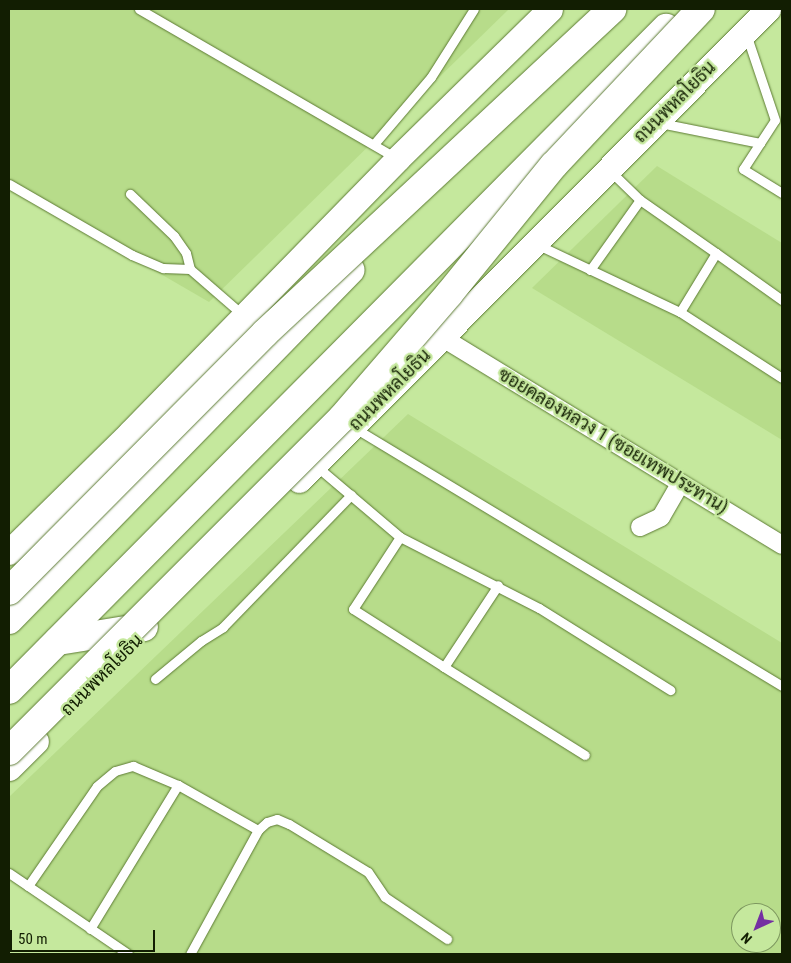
<!DOCTYPE html>
<html>
<head>
<meta charset="utf-8">
<style>
  body { margin:0 }
  #map { position:relative; width:791px; height:963px; overflow:hidden; background:#c5e89d; font-family:"Roboto Condensed",Sarabun,sans-serif }
  div>[style] { position:absolute }
  .built>* { inset:0; background:#b7dc8a }
  .roads { filter:drop-shadow(0 0 1px #5d7b34) drop-shadow(0 0 1px #5d7b34) }
  .lane>* { height:9px; margin:-4.5px; padding:0 4.5px; transform-origin:4.5px; border-radius:4.5px; background:#fff }
  .street>* { height:18px; margin:-9px; padding:0 9px; transform-origin:9px; border-radius:9px; background:#fff }
  .secondary>* { height:25px; margin:-12.5px; padding:0 12.5px; transform-origin:12.5px; border-radius:12.5px; background:#fff }
  .highway>* { height:28px; margin:-14px; padding:0 14px; transform-origin:14px; border-radius:14px; background:#fff }
  .bridges { filter:drop-shadow(0 0 1px #5d7b34) drop-shadow(0 0 1px #5d7b34) }
  .highway-bridge>* { height:28px; margin:-14px; padding:0 14px; transform-origin:14px; border-radius:14px; background:#fff }
  span { translate:-50% -50%; white-space:nowrap; text-align:center; line-height:1.15; -webkit-text-stroke:5px #c5e89d; paint-order:stroke }
  .street-label { font-size:18px; color:#121e02 }
  .frame { position:absolute; inset:0; border:10px solid #121e02; pointer-events:none }
  .north { position:absolute; left:731px; top:903px; width:50px; height:50px; box-sizing:border-box; background:#c5e89d; border:1px solid #7d975f; border-radius:50%; rotate:223deg; font-size:14px; font-weight:700; line-height:20px; text-align:center; color:#121e02 }
  .north::after { content:''; display:block; margin:auto; width:18px; height:22px; background:#742fa2; clip-path:polygon(50% 0,100% 100%,50% 72%,0 100%) }
  .scale { position:absolute; left:10px; top:930px; width:145px; height:22px; box-sizing:border-box; border:2px solid #121e02; border-top:0; padding-left:6px; font-size:15px; line-height:18px; white-space:nowrap; color:#121e02; -webkit-text-stroke:4px #c5e89d; paint-order:stroke }
</style>
</head>
<body>
<div id="map">
  <div class="built">
    <div style="clip-path:polygon(9px 9px,509px 9px,209px 302px,9px 186px)"></div>
    <div style="clip-path:polygon(657px 166px,782px 243px,782px 440px,532px 288px)"></div>
    <div style="clip-path:polygon(evenodd,408px 414px,782px 643px,782px 954px,123px 954px,9px 879px,9px 797px,408px 414px,741px 913px,771px 913px,771px 943px,741px 943px,741px 913px)"></div>
  </div>
  <div class="roads">
    <div class="lane">
      <div style="left:139px;top:9px;width:297px;rotate:30.1deg"></div>
      <div style="left:660px;top:123px;width:102px;rotate:11.3deg"></div>
      <div style="left:760px;top:143px;width:27px;rotate:-57deg"></div>
      <div style="left:775px;top:120px;width:91px;rotate:-108.6deg"></div>
      <div style="left:760px;top:143px;width:31px;rotate:123deg"></div>
      <div style="left:743px;top:169px;width:46px;rotate:31.6deg"></div>
      <div style="left:374px;top:144px;width:88px;rotate:-49.6deg"></div>
      <div style="left:431px;top:77px;width:80px;rotate:-57.7deg"></div>
      <div style="left:9px;top:184px;width:142px;rotate:30deg"></div>
      <div style="left:132px;top:255px;width:34px;rotate:23deg"></div>
      <div style="left:163px;top:268px;width:27px;rotate:2deg"></div>
      <div style="left:190px;top:269px;width:16px;rotate:-104deg"></div>
      <div style="left:186px;top:253px;width:21px;rotate:-125deg"></div>
      <div style="left:174px;top:236px;width:61px;rotate:-136.3deg"></div>
      <div style="left:536px;top:244px;width:159px;rotate:25.3deg"></div>
      <div style="left:680px;top:312px;width:69px;rotate:-58.6deg"></div>
      <div style="left:716px;top:253px;width:93px;rotate:-145.1deg"></div>
      <div style="left:640px;top:200px;width:43px;rotate:-135.9deg"></div>
      <div style="left:716px;top:253px;width:81px;rotate:35.5deg"></div>
      <div style="left:190px;top:269px;width:70px;rotate:41deg"></div>
      <div style="left:590px;top:270px;width:86px;rotate:-54.5deg"></div>
      <div style="left:680px;top:312px;width:121px;rotate:32.9deg"></div>
      <div style="left:353px;top:427px;width:501px;rotate:31.12deg"></div>
      <div style="left:315px;top:465px;width:111px;rotate:40.3deg"></div>
      <div style="left:400px;top:537px;width:156px;rotate:27.1deg"></div>
      <div style="left:539px;top:608px;width:155px;rotate:32deg"></div>
      <div style="left:400px;top:537px;width:86px;rotate:123.1deg"></div>
      <div style="left:353px;top:609px;width:108px;rotate:32.5deg"></div>
      <div style="left:444px;top:667px;width:98px;rotate:-56.6deg"></div>
      <div style="left:444px;top:667px;width:166px;rotate:32deg"></div>
      <div style="left:155px;top:679px;width:60px;rotate:-39.6deg"></div>
      <div style="left:201px;top:641px;width:26px;rotate:-32deg"></div>
      <div style="left:223px;top:627px;width:184px;rotate:-45.9deg"></div>
      <div style="left:258px;top:830px;width:12px;rotate:-42deg"></div>
      <div style="left:267px;top:822px;width:10px;rotate:-17deg"></div>
      <div style="left:277px;top:819px;width:13px;rotate:23deg"></div>
      <div style="left:289px;top:824px;width:92px;rotate:31.3deg"></div>
      <div style="left:368px;top:872px;width:30px;rotate:56deg"></div>
      <div style="left:385px;top:897px;width:75px;rotate:34.1deg"></div>
      <div style="left:9px;top:873px;width:144px;rotate:34.2deg"></div>
      <div style="left:28px;top:886px;width:121px;rotate:-55.4deg"></div>
      <div style="left:97px;top:786px;width:23px;rotate:-40deg"></div>
      <div style="left:115px;top:771px;width:19px;rotate:-16deg"></div>
      <div style="left:133px;top:766px;width:49px;rotate:22.9deg"></div>
      <div style="left:178px;top:785px;width:92px;rotate:29.4deg"></div>
      <div style="left:258px;top:830px;width:141px;rotate:118.7deg"></div>
      <div style="left:90px;top:929px;width:169px;rotate:-58.6deg"></div>
    </div>
    <div class="street">
      <div style="left:443px;top:338px;width:397px;rotate:31.4deg"></div>
      <div style="left:640px;top:527px;width:23px;rotate:-25deg"></div>
      <div style="left:661px;top:517px;width:39px;rotate:-60deg"></div>
    </div>
    <div class="secondary">
      <div style="left:299px;top:480px;width:665px;rotate:-45.12deg"></div>
      <div style="left:9px;top:552px;width:170px;rotate:-44.5deg"></div>
      <div style="left:130px;top:433px;width:383px;rotate:-45.7deg"></div>
      <div style="left:397px;top:159px;width:214px;rotate:-44.4deg"></div>
      <div style="left:9px;top:768px;width:38px;rotate:-45deg"></div>
    </div>
    <div class="highway">
      <div style="left:9px;top:620px;width:489px;rotate:-45.7deg"></div>
      <div style="left:58px;top:641px;width:87px;rotate:-9.2deg"></div>
      <div style="left:9px;top:690px;width:933px;rotate:-45.22deg"></div>
    </div>
  </div>
  <div class="bridges">
    <div class="highway-bridge">
      <div style="left:9px;top:591px;width:363px;rotate:-45.2deg"></div>
      <div style="left:265px;top:333px;width:475px;rotate:-43deg"></div>
      <div style="left:9px;top:751px;width:471px;rotate:-45deg"></div>
      <div style="left:342px;top:418px;width:164px;rotate:-49.2deg"></div>
      <div style="left:449px;top:294px;width:166px;rotate:-50.9deg"></div>
      <div style="left:554px;top:165px;width:214px;rotate:-46.7deg"></div>
    </div>
  </div>
  <div class="street-label">
    <span style="left:675px;top:102px;rotate:-45deg">ถนนพหลโยธิน</span>
    <span style="left:390px;top:390px;rotate:-45deg">ถนนพหลโยธิน</span>
    <span style="left:613px;top:441px;rotate:31deg">ซอยคลองหลวง 1 (ซอยเทพประทาน)</span>
    <span style="left:102px;top:675px;rotate:-45deg">ถนนพหลโยธิน</span>
  </div>
  <div class="frame"></div>
  <div class="north">N</div>
  <div class="scale">50 m</div>
</div>
</body>
</html>
